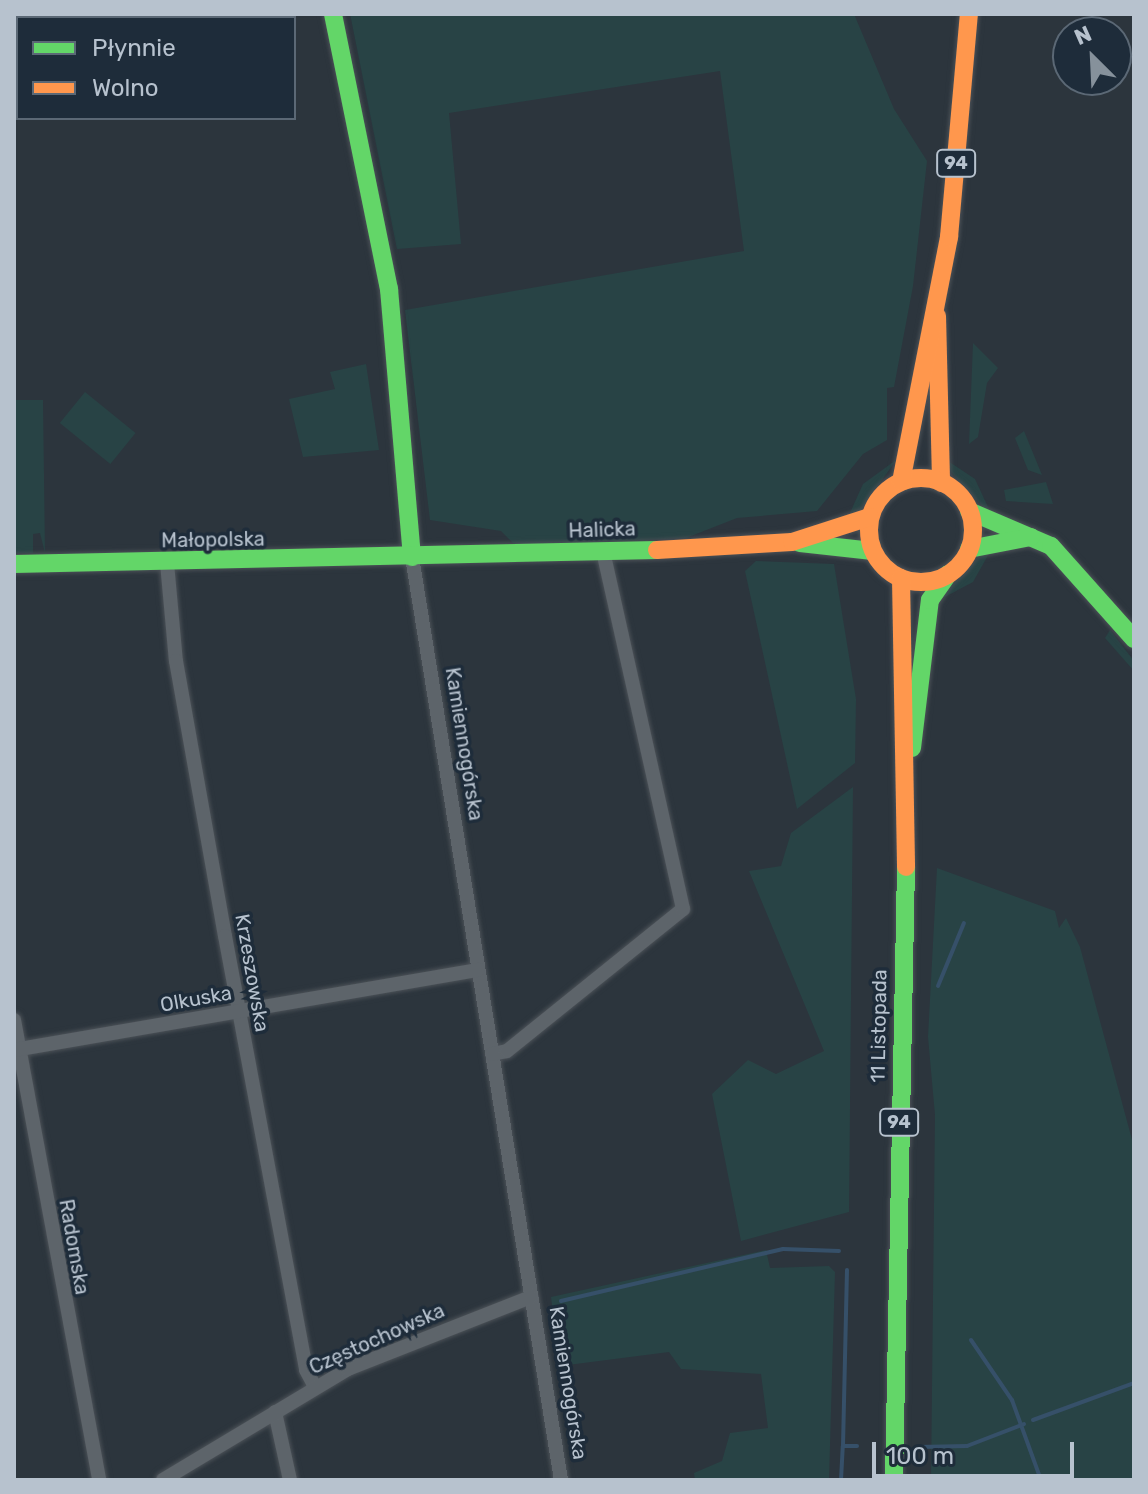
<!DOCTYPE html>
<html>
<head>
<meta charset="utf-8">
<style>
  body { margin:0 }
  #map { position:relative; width:1148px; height:1494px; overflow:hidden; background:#2c353d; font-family:Rubik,sans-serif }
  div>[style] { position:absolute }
  .green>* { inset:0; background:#284345; transform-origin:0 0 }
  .stream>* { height:4px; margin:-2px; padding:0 2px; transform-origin:2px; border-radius:2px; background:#365069 }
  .roads { filter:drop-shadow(0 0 2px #4b5157) drop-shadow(0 0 2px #4b5157) }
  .street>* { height:14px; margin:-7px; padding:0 7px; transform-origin:7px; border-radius:7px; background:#5d646a }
  .fast>* { height:18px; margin:-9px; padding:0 9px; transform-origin:9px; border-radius:9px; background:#63d668 }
  .slow>* { height:18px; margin:-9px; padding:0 9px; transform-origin:9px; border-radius:9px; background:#ff974d }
  .slow>.ring { margin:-9px; padding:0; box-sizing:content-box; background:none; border:18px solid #ff974d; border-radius:50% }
  span { translate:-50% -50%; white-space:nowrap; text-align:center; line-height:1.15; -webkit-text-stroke:7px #1e2c3a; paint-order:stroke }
  .shield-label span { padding:2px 6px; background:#1e2c3a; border:2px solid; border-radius:6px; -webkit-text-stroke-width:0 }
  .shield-label { font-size:18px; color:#b7c2ce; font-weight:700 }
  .street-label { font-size:20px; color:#b7c2ce }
  .frame { position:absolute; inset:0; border:16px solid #b7c2ce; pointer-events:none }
  .legend { position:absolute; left:16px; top:16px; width:280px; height:104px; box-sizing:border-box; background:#1e2c3a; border:2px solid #5b6875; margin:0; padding:10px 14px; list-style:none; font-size:24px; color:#b7c2ce }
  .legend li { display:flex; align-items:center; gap:16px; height:40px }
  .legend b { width:40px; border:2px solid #5b6875 }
  .north { position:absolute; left:1052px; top:16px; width:80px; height:80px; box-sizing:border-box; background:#1e2c3a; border:2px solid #5b6875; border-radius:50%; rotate:336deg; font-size:22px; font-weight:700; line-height:32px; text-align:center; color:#b7c2ce }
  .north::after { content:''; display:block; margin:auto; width:28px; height:36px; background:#86919b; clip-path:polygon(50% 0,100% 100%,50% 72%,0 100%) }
  .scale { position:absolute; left:872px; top:1442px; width:202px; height:36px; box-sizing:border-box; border:4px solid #b7c2ce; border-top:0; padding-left:10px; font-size:24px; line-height:28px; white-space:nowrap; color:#b7c2ce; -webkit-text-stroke:6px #1e2c3a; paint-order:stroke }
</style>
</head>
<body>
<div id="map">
  <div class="green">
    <div style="clip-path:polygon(158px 14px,232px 14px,159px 18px)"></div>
    <div style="clip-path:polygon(350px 14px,854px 14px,894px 109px,927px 161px,913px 286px,894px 387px,887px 388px,887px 440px,863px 454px,817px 511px,737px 518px,686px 538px,516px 546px,501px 531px,430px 520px,405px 310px,744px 251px,720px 71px,449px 113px,461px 244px,397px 249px)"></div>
    <div style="clip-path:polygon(973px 343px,998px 368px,987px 383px,978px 437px,969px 444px)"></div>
    <div style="clip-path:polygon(366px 364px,379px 450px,303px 457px,289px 399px,335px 389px,330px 372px)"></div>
    <div style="left:85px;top:392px;width:65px;height:40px;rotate:39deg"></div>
    <div style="clip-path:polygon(14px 400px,43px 400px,45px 553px,40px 533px,33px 534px,33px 553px,14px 553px)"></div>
    <div style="clip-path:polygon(1024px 431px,1042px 475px,1028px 470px,1015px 438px)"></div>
    <div style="clip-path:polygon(896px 460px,859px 513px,849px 515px,863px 484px)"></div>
    <div style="clip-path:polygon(948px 461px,975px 479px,993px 518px,951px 472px)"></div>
    <div style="clip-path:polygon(1046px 482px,1053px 504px,1006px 501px,1004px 490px)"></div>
    <div style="clip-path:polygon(991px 550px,973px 582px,939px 600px,980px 556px)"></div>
    <div style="clip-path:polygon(756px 561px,834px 564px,856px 699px,855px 763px,797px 809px,745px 571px)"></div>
    <div style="clip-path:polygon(1110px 630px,1134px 661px,1134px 671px,1105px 638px)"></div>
    <div style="clip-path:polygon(853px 787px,849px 1212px,741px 1241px,712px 1094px,748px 1060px,776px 1074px,824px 1051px,749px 871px,781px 866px,791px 833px)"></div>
    <div style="clip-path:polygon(937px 868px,1055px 911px,1059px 928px,1066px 918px,1080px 947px,1134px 1147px,1134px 1480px,931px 1480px,935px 1115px,928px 1037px)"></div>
    <div style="clip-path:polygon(766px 1250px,770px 1268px,829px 1266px,835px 1272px,829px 1480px,695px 1480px,694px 1473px,722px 1461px,730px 1433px,768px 1428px,761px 1374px,681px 1369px,669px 1352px,560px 1366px,551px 1297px)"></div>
  </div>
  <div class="stream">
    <div style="left:938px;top:986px;width:68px;rotate:-67.6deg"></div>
    <div style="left:561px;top:1301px;width:228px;rotate:-13.2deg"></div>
    <div style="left:783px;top:1249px;width:56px;rotate:2deg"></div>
    <div style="left:971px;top:1340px;width:73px;rotate:55.7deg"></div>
    <div style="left:1012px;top:1400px;width:85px;rotate:70.1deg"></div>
    <div style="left:1033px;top:1420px;width:108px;rotate:-20.1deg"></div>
    <div style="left:843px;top:1446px;width:176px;rotate:-88.7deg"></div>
    <div style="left:918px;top:1447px;width:49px;rotate:-1.2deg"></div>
    <div style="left:967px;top:1446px;width:61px;rotate:-21.1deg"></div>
    <div style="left:841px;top:1480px;width:34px;rotate:-87deg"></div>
    <div style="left:843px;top:1446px;width:14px"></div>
  </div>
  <div class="roads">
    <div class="street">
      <div style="left:249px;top:18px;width:18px;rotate:-13deg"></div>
      <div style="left:14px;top:70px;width:4px;rotate:-14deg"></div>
      <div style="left:412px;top:557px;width:935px;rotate:80.83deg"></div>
      <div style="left:167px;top:563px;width:98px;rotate:84.8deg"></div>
      <div style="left:176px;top:661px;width:279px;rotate:79.9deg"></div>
      <div style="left:225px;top:936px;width:441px;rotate:79.4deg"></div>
      <div style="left:306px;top:1370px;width:19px;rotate:62deg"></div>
      <div style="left:14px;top:1020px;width:468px;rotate:79.5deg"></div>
      <div style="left:14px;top:1050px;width:471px;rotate:-9.8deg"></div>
      <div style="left:492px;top:1054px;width:15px;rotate:-11deg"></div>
      <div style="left:507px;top:1051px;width:226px;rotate:-38.9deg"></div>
      <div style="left:683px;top:909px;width:366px;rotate:-102.6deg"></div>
      <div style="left:275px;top:1412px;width:70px;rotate:77.6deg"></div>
      <div style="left:163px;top:1480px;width:216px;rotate:-31deg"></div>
      <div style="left:348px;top:1369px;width:197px;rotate:-21.5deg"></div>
    </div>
    <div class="fast">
      <div style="left:333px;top:14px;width:281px;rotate:78.5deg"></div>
      <div style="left:389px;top:289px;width:269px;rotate:85.1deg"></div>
      <div style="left:969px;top:511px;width:89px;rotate:23.1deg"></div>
      <div style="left:1051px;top:546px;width:125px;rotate:48.3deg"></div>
      <div style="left:800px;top:543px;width:73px;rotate:6.3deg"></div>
      <div style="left:969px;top:549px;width:63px;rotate:-11deg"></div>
      <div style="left:14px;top:564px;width:643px;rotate:-1.25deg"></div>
      <div style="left:912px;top:748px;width:149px;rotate:-83.1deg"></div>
      <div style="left:930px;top:600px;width:32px;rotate:-55deg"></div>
      <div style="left:894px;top:1480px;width:613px;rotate:-88.88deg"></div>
    </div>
    <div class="slow">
      <div style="left:937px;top:316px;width:167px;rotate:88.6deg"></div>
      <div class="ring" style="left:869px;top:478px;width:86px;height:86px"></div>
      <div style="left:901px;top:482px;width:250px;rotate:-78.9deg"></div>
      <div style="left:949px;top:237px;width:224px;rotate:-84.9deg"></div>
      <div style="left:657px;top:550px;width:135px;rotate:-3.4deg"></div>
      <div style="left:792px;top:542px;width:82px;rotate:-17.8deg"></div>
      <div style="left:901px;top:578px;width:289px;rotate:89deg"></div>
    </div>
  </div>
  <div class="shield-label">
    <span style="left:956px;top:163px">94</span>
    <span style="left:899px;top:1122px">94</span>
  </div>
  <div class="street-label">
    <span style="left:602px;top:530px;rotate:-2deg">Halicka</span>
    <span style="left:213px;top:540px;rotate:-1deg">Małopolska</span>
    <span style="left:464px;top:744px;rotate:81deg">Kamiennogórska</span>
    <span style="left:252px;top:973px;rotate:80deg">Krzeszowska</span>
    <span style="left:196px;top:999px;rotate:-10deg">Olkuska</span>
    <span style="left:879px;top:1026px;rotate:-89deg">11 Listopada</span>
    <span style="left:74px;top:1247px;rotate:80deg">Radomska</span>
    <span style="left:377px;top:1339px;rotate:-24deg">Częstochowska</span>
    <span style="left:568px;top:1383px;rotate:81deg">Kamiennogórska</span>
  </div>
  <div class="frame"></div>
  <ul class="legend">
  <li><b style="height:10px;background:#63d668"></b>Płynnie</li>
  <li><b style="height:10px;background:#ff974d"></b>Wolno</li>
  </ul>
  <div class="north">N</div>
  <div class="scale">100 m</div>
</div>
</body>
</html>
